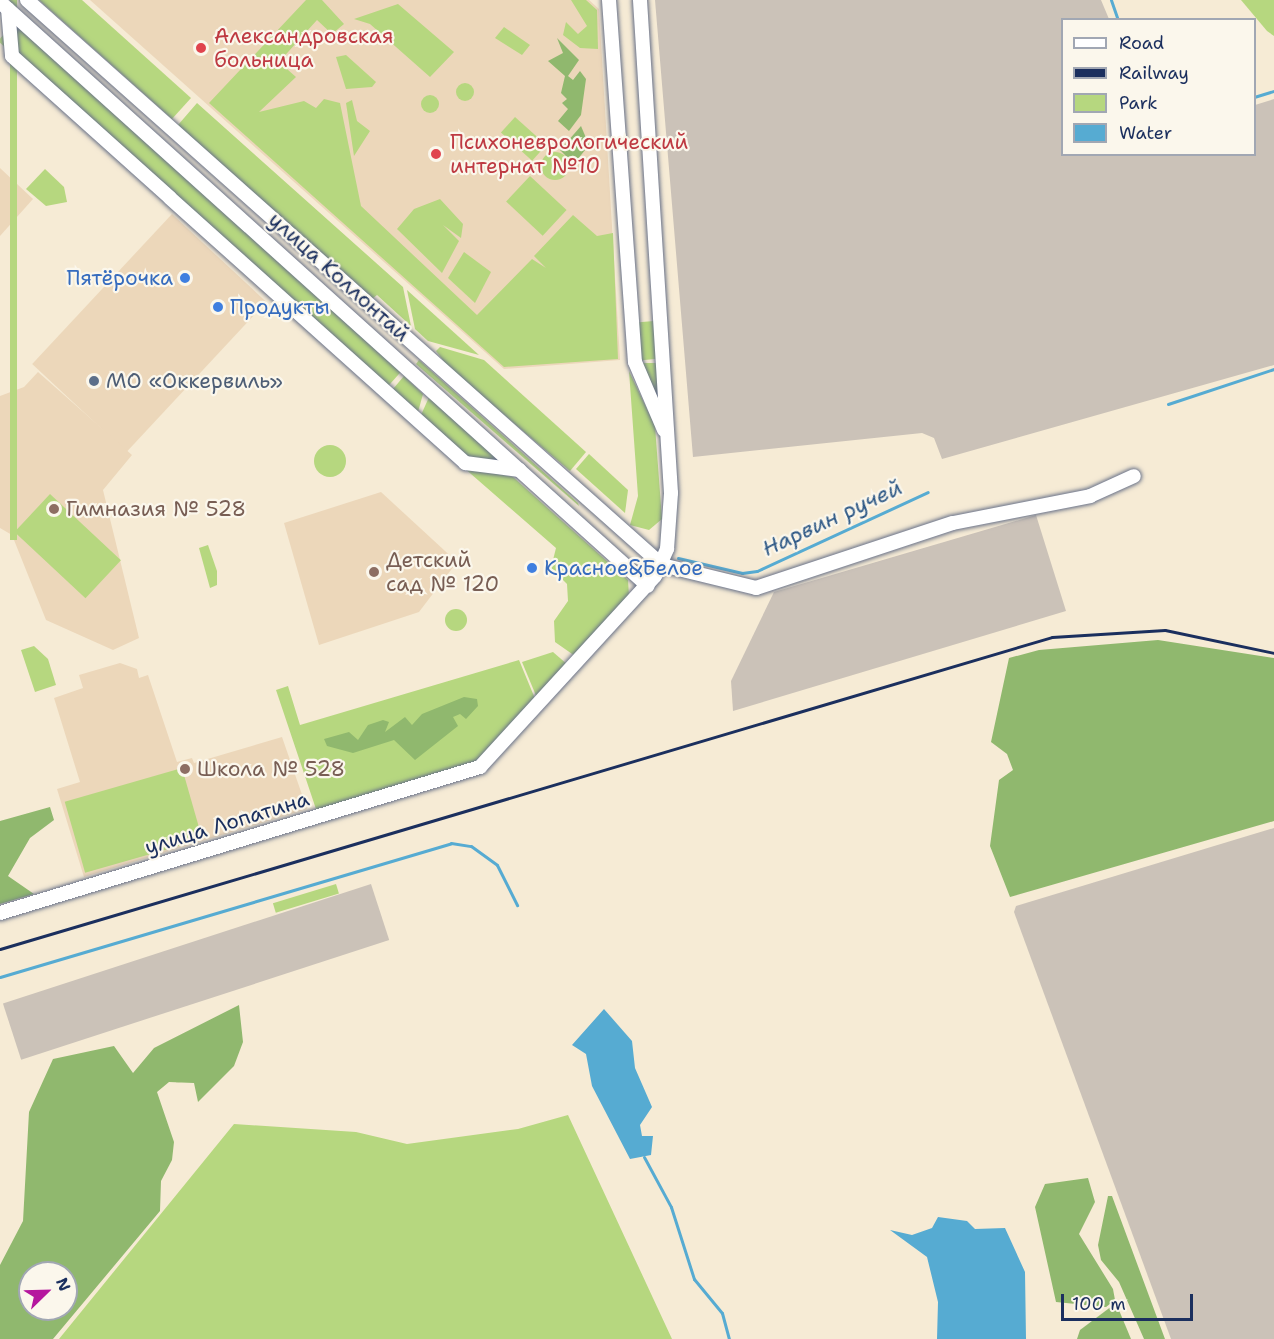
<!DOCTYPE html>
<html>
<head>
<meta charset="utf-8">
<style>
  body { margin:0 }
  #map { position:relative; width:1274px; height:1339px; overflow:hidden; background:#f6ebd5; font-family:"Shantell Sans",sans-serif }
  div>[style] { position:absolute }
  .built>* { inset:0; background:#ecd7ba; transform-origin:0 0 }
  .industrial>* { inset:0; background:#cbc2b8; transform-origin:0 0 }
  .green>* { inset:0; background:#b6d77f; transform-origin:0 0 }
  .round { border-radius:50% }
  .forest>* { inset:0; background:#90b86e }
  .water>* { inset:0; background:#56abd2 }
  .stream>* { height:3px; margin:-1.5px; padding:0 1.5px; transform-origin:1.5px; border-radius:1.5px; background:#56abd2 }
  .roads { filter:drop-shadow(0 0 2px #687188) drop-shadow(0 0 2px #687188) }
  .minor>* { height:14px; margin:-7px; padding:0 7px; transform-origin:7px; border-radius:7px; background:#fff }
  .rail>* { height:3px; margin:-1.5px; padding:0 1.5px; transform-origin:1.5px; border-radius:1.5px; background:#1b2f5e }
  .dots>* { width:16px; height:16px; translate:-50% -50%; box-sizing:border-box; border:3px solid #fbf7ec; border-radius:50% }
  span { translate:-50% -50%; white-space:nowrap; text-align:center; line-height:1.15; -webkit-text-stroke:4.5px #fbf7ec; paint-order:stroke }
  .health-label { font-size:21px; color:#be3a42 }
  .left { translate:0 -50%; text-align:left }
  .street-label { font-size:21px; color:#1b2f5e }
  .shop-label { font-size:21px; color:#366cbe }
  .right { translate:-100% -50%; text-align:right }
  .service-label { font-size:21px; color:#4e5e75 }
  .education-label { font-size:21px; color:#785e54 }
  .water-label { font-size:22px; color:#305a87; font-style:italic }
  .legend { position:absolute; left:1061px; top:18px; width:195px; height:138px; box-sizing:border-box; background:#fbf7ec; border:2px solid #a1a7b3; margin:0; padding:8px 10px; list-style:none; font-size:18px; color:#1b2f5e }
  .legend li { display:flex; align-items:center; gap:12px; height:30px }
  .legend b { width:30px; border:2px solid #a1a7b3 }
  .north { position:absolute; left:18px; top:1261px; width:60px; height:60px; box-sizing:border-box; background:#fbf7ec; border:2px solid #a1a7b3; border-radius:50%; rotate:67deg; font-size:16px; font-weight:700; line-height:24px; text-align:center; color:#1b2f5e }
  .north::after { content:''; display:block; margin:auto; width:21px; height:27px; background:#b5179e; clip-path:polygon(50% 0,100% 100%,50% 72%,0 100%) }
  .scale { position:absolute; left:1061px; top:1294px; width:132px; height:27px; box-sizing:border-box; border:3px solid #1b2f5e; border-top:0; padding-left:8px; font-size:18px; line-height:21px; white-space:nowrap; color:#1b2f5e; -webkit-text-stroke:4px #fbf7ec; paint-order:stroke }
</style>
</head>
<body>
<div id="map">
  <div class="built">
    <div style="clip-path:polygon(90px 0,589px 0,599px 9px,620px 360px,504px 369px)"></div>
    <div style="clip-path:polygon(0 168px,33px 199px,0 236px)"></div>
    <div style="left:172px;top:214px;width:129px;height:205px;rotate:43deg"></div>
    <div style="clip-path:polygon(38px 372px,132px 455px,103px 490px,139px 638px,113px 650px,46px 620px,12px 535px,0 528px,0 396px,24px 387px)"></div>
    <div style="clip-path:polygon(381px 492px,457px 562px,419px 612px,319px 645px,284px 523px)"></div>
    <div style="clip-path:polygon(120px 663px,137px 669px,139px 678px,148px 675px,177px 762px,192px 758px,194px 763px,282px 737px,307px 809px,84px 877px,57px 789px,80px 782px,54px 698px,83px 688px,79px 675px)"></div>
  </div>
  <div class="industrial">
    <div style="clip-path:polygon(655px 0,1101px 0,1109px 19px,1062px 20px,1062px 154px,1254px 154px,1255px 105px,1274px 99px,1274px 365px,942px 459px,934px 438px,922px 433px,693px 457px)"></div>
    <div style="clip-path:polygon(1036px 515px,1066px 611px,733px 711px,731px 681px,774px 592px)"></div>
    <div style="clip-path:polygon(1274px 828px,1274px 1339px,1171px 1339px,1014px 912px,1016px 906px)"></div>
    <div style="left:371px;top:884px;width:59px;height:387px;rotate:72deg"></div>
  </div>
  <div class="green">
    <div style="left:10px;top:0;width:7px;height:540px"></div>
    <div style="clip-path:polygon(39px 0,82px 0,191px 98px,172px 119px)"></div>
    <div style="clip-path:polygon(306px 0,322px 0,344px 24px,332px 34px,317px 20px,279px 62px,296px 77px,259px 112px,304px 101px,316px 108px,324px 99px,340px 103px,361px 206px,477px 315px,532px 259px,546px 268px,534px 256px,573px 215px,597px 236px,613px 233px,618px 359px,504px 367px,209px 103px)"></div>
    <div style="clip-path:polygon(571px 0,586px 0,597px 10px,598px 49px,580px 48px,563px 35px,566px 22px,578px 34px,587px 26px)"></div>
    <div style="clip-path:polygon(1241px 0,1274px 0,1274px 36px,1267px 31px)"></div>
    <div style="clip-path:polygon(398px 4px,454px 52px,430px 77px,370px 24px,354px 19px)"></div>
    <div style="left:14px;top:23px;width:521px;height:24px;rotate:42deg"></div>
    <div style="clip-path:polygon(504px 27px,530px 45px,522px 55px,495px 38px)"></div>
    <div style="clip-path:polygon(346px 55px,376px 82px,372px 87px,346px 89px,336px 57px)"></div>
    <div class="round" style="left:456px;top:83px;width:18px;height:18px"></div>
    <div class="round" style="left:421px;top:95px;width:18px;height:18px"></div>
    <div style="clip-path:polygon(352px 100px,357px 121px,370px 131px,354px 156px,346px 103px)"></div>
    <div style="clip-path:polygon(197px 103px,403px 287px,411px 326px,377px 295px,372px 299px,178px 125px)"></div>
    <div style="left:515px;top:117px;width:42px;height:21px;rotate:42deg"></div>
    <div class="round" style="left:541px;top:152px;width:28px;height:28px"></div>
    <div style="clip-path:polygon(45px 169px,64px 187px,67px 202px,46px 206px,26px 189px)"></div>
    <div style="left:530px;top:176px;width:50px;height:35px;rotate:43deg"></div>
    <div style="clip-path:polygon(440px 199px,463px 224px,461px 238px,443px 225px,459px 241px,442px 273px,397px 229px,414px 209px)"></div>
    <div style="clip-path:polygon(464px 252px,491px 272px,475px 303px,448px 278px)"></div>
    <div style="clip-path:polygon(407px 290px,479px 355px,428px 341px,415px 329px)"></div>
    <div style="left:654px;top:321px;width:38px;height:18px;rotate:85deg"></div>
    <div style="clip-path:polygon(440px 347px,484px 360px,586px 452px,570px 471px,448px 367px,436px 351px)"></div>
    <div style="clip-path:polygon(419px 360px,578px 503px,579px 506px,416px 364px)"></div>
    <div style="clip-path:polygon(638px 363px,657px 363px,659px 399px,657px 399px)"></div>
    <div style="clip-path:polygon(629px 371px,655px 426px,662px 519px,649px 530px,630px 525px,638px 496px)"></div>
    <div style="clip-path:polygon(404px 376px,423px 394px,418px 412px,393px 389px)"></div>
    <div style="clip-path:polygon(430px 395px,502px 463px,469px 458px,421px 415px)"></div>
    <div class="round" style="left:314px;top:445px;width:32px;height:32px"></div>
    <div style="clip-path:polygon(589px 454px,628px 490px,625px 513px,576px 469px)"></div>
    <div style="clip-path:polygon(463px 467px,513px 477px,628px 580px,629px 596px,575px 656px,555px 642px,554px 621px,568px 601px,567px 584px,551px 568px,556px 548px)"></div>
    <div style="left:50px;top:494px;width:97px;height:52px;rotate:43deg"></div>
    <div style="clip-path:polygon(208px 545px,217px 571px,217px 585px,210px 588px,199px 548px)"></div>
    <div class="round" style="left:445px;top:609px;width:22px;height:22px"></div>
    <div style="clip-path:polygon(34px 646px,48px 659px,56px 685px,35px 692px,21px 650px)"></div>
    <div style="clip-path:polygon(553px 652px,568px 665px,537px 698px,522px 662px)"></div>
    <div style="clip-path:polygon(519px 660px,536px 701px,474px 764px,317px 812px,276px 690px,288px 686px,300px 725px)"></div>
    <div style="left:182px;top:768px;width:74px;height:122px;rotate:74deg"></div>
    <div style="left:336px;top:884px;width:10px;height:66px;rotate:73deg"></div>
    <div style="clip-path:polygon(568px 1115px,672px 1339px,59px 1339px,234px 1124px,356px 1132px,407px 1144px,518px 1129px)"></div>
  </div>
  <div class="forest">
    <div style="clip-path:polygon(557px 38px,579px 60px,568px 76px,573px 80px,580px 71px,586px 79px,581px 115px,569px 131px,558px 121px,568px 109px,562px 103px,567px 99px,561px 93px,565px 76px,548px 61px,563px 53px)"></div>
    <div style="clip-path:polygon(581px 126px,589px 145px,574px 164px,560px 150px)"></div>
    <div style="clip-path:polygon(1158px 640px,1274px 658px,1274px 821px,1010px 897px,990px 846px,999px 780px,1013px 770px,1007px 754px,991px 742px,1009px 658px,1039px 650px)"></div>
    <div style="clip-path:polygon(464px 697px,477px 699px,478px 706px,466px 719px,460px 714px,453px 717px,458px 726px,415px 760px,394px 740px,353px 753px,327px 746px,324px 739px,349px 732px,358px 740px,368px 725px,383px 720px,389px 722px,385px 732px,405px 717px,412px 725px,422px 714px)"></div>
    <div style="clip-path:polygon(50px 807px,54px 820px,30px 838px,8px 876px,34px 894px,0 904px,0 821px)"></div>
    <div style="clip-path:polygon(evenodd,239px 1005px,243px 1042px,234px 1066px,198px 1102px,194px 1083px,169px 1082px,157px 1092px,174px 1142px,172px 1160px,161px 1181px,160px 1211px,53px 1339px,0 1339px,0 1265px,23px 1221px,29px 1112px,53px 1059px,114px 1046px,133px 1073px,154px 1048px,239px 1005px,30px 1273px,66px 1273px,66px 1309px,30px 1309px,30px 1273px)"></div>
    <div style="clip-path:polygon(1088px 1178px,1095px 1202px,1079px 1234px,1113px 1289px,1115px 1300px,1106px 1307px,1056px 1302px,1035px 1207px,1045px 1184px)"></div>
    <div style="clip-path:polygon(1108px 1196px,1112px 1196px,1165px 1339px,1144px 1339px,1119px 1282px,1101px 1260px,1098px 1245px)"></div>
    <div style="clip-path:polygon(1116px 1303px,1131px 1339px,1077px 1339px,1080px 1330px)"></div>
  </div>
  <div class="water">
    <div style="clip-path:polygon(604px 1009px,632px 1041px,635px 1068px,652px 1107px,640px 1125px,642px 1136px,653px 1136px,651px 1155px,630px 1159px,592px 1086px,586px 1054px,572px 1045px)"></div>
    <div style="clip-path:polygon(938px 1217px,967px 1221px,975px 1229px,1005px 1228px,1025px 1272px,1026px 1339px,937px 1339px,938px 1302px,927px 1257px,890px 1230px,912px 1235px,932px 1228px)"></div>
  </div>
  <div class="stream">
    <div style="left:1111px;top:0;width:21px;rotate:71deg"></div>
    <div style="left:1254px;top:97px;width:21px;rotate:-17deg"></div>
    <div style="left:1168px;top:404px;width:112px;rotate:-18.3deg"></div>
    <div style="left:678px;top:558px;width:66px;rotate:13.2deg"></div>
    <div style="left:742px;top:573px;width:15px;rotate:-8deg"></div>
    <div style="left:757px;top:571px;width:188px;rotate:-24.8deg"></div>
    <div style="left:0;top:977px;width:470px;rotate:-16.5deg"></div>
    <div style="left:451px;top:843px;width:20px;rotate:9deg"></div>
    <div style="left:471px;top:846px;width:32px;rotate:36deg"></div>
    <div style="left:497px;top:865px;width:45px;rotate:63.4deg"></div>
    <div style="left:644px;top:1157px;width:57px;rotate:61.6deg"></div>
    <div style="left:671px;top:1207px;width:76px;rotate:72.3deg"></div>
    <div style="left:694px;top:1279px;width:44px;rotate:50.5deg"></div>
    <div style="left:722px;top:1313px;width:27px;rotate:75deg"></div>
  </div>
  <div class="roads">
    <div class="minor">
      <div style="left:27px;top:0;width:850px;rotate:41.66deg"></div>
      <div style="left:609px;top:0;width:363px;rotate:85.9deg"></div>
      <div style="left:635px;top:362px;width:74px;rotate:66.9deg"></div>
      <div style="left:0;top:2px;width:872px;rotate:42.03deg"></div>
      <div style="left:8px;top:9px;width:47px;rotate:85.1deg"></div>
      <div style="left:12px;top:56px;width:212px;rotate:41.9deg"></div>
      <div style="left:170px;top:198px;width:397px;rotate:41.9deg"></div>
      <div style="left:465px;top:463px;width:55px;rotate:7.3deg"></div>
      <div style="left:662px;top:565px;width:97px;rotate:13.7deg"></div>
      <div style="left:756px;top:588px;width:207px;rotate:-18.3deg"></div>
      <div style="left:953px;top:523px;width:140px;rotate:-11.1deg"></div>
      <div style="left:1090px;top:496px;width:48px;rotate:-24.4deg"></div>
      <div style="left:0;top:913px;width:502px;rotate:-16.92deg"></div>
      <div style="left:480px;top:767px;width:259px;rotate:-47.5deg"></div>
      <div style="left:655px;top:576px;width:30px;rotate:-66deg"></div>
      <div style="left:667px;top:549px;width:56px;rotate:-85.9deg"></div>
      <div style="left:671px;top:493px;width:494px;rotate:-93.6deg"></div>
    </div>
  </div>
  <div class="rail">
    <div style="left:0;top:949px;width:1097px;rotate:-16.52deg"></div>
    <div style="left:1052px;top:637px;width:113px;rotate:-3.5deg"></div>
    <div style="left:1165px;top:630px;width:111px;rotate:11.9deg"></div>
  </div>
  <div class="dots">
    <div style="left:201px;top:48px;background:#e0444e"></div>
    <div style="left:436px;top:154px;background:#e0444e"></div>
    <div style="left:185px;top:278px;background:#3f7fe0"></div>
    <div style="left:218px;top:307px;background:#3f7fe0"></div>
    <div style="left:94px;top:381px;background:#5c6f8a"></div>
    <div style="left:54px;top:509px;background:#8d6e63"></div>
    <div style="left:532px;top:568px;background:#3f7fe0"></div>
    <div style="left:374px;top:572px;background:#8d6e63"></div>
    <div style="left:185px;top:769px;background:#8d6e63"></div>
  </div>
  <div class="health-label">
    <span class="left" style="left:214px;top:48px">Александровская<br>больница</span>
    <span class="left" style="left:450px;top:154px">Психоневрологический<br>интернат №10</span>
  </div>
  <div class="street-label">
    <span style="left:339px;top:277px;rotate:42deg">улица Коллонтай</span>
    <span style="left:227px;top:823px;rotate:-17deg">улица Лопатина</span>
  </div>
  <div class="shop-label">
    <span class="right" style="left:173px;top:278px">Пятёрочка</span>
    <span class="left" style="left:230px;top:307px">Продукты</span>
    <span class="left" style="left:544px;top:568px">Красное&amp;Белое</span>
  </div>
  <div class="service-label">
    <span class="left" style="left:106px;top:381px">МО «Оккервиль»</span>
  </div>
  <div class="education-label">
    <span class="left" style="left:66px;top:509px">Гимназия № 528</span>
    <span class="left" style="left:386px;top:572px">Детский<br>сад № 120</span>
    <span class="left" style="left:197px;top:769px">Школа № 528</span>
  </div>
  <div class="water-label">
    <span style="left:832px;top:518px;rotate:-25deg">Нарвин ручей</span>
  </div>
  <ul class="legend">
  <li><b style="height:8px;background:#fff"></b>Road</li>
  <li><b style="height:8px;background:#1b2f5e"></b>Railway</li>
  <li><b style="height:16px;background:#b6d77f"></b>Park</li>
  <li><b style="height:16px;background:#56abd2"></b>Water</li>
  </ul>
  <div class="north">N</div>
  <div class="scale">100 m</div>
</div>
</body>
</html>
